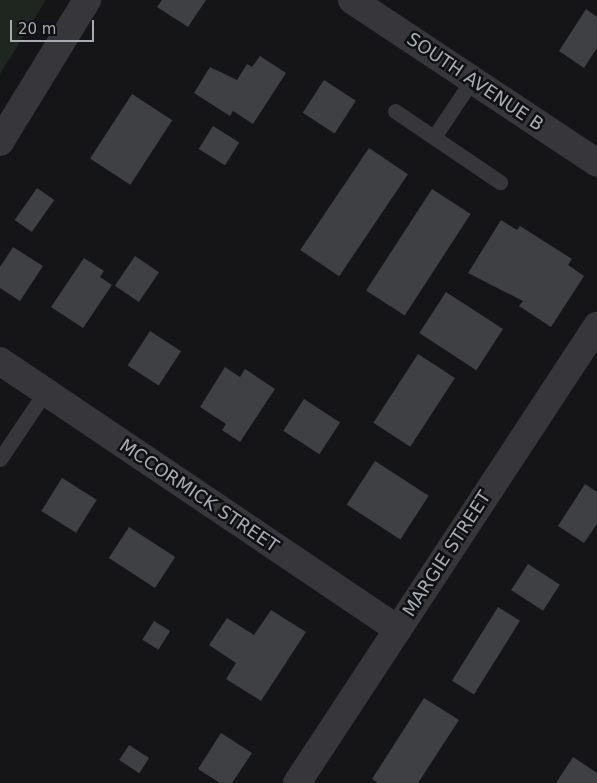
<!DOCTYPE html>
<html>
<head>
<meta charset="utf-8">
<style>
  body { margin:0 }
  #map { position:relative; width:597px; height:783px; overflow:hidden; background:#151517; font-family:"DejaVu Sans",sans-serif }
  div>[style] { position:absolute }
  .green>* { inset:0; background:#1f2620 }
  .building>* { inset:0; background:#3f4044; transform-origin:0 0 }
  .lane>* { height:15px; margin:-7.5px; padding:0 7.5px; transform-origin:7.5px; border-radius:7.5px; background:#36363b }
  .street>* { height:28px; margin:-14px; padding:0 14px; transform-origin:14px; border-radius:14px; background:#36363b }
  span { translate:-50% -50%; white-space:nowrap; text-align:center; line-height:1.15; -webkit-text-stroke:5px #101012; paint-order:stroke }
  .street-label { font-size:18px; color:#a7abb6 }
  .scale { position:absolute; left:10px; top:20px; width:84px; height:22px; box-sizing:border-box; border:2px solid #a7abb6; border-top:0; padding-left:6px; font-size:15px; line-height:18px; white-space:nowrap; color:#a7abb6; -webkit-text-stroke:4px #101012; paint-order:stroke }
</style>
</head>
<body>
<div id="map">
  <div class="green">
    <div style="clip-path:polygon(0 0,46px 0,0 74px)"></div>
  </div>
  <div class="building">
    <div style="clip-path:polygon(162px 0,206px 0,188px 27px,157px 7px)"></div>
    <div style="clip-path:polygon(586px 9px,597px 17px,597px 48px,584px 68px,559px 51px)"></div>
    <div style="clip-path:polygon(260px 56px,286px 73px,253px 124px,233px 111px,230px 116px,194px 93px,210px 67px,237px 80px,247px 64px,252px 67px)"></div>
    <div style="left:324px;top:80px;width:38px;height:39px;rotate:33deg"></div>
    <div style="left:132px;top:94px;width:48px;height:77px;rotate:33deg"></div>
    <div style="left:213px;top:126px;width:31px;height:27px;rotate:32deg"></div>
    <div style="left:369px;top:148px;width:47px;height:123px;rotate:34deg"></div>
    <div style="left:37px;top:188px;width:21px;height:39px;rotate:35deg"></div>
    <div style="left:432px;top:189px;width:46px;height:121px;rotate:33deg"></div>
    <div style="clip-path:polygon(501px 220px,517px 230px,520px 226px,572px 259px,568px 265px,584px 276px,551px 327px,519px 306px,523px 301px,468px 273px)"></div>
    <div style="clip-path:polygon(13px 247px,43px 266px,20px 301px,0 288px,0 267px)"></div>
    <div style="left:135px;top:256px;width:29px;height:36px;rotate:34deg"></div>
    <div style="clip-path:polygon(84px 258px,104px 271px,100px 277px,112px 285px,83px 328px,51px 307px)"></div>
    <div style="left:446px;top:292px;width:68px;height:49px;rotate:33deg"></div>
    <div style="left:150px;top:331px;width:37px;height:41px;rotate:33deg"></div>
    <div style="left:418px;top:354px;width:44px;height:82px;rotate:33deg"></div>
    <div style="clip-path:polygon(225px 367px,240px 377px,245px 369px,275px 389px,240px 442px,222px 430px,226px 424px,200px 407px)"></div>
    <div style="left:304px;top:399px;width:43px;height:38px;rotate:33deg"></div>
    <div style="left:375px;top:461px;width:64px;height:52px;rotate:33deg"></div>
    <div style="left:62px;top:478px;width:41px;height:39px;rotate:32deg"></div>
    <div style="clip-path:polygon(585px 484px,597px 492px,597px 524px,584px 543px,558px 526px)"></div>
    <div style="left:129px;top:527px;width:55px;height:37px;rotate:33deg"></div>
    <div style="left:528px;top:564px;width:38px;height:31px;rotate:33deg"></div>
    <div style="left:498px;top:607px;width:26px;height:87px;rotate:32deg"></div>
    <div style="clip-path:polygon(271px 610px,306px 632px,261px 701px,226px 679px,236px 663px,209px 645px,227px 618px,254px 635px)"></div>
    <div style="left:154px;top:621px;width:19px;height:22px;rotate:32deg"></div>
    <div style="clip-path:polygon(424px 698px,459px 720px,418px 783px,378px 783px,372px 779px)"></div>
    <div style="clip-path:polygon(221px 733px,252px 753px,232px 783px,220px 783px,198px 769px)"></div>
    <div style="left:129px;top:745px;width:24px;height:18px;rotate:33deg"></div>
    <div style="clip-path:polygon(573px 757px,597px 773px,597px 783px,556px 783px)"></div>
  </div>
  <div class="lane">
    <div style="left:395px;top:111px;width:127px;rotate:34.1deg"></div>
    <div style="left:434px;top:137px;width:69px;rotate:-56.3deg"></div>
    <div style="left:0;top:459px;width:81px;rotate:-56.1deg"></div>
  </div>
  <div class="street">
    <div style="left:352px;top:0;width:294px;rotate:33.6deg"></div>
    <div style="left:0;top:142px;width:167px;rotate:-58.5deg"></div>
    <div style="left:0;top:361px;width:480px;rotate:34deg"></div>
    <div style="left:297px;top:783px;width:547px;rotate:-56.72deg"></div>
  </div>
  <div class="street-label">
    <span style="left:475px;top:82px;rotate:34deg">SOUTH AVENUE B</span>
    <span style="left:199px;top:496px;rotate:34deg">MCCORMICK STREET</span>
    <span style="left:447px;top:554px;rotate:-57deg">MARGIE STREET</span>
  </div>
  <div class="scale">20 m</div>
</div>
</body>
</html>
